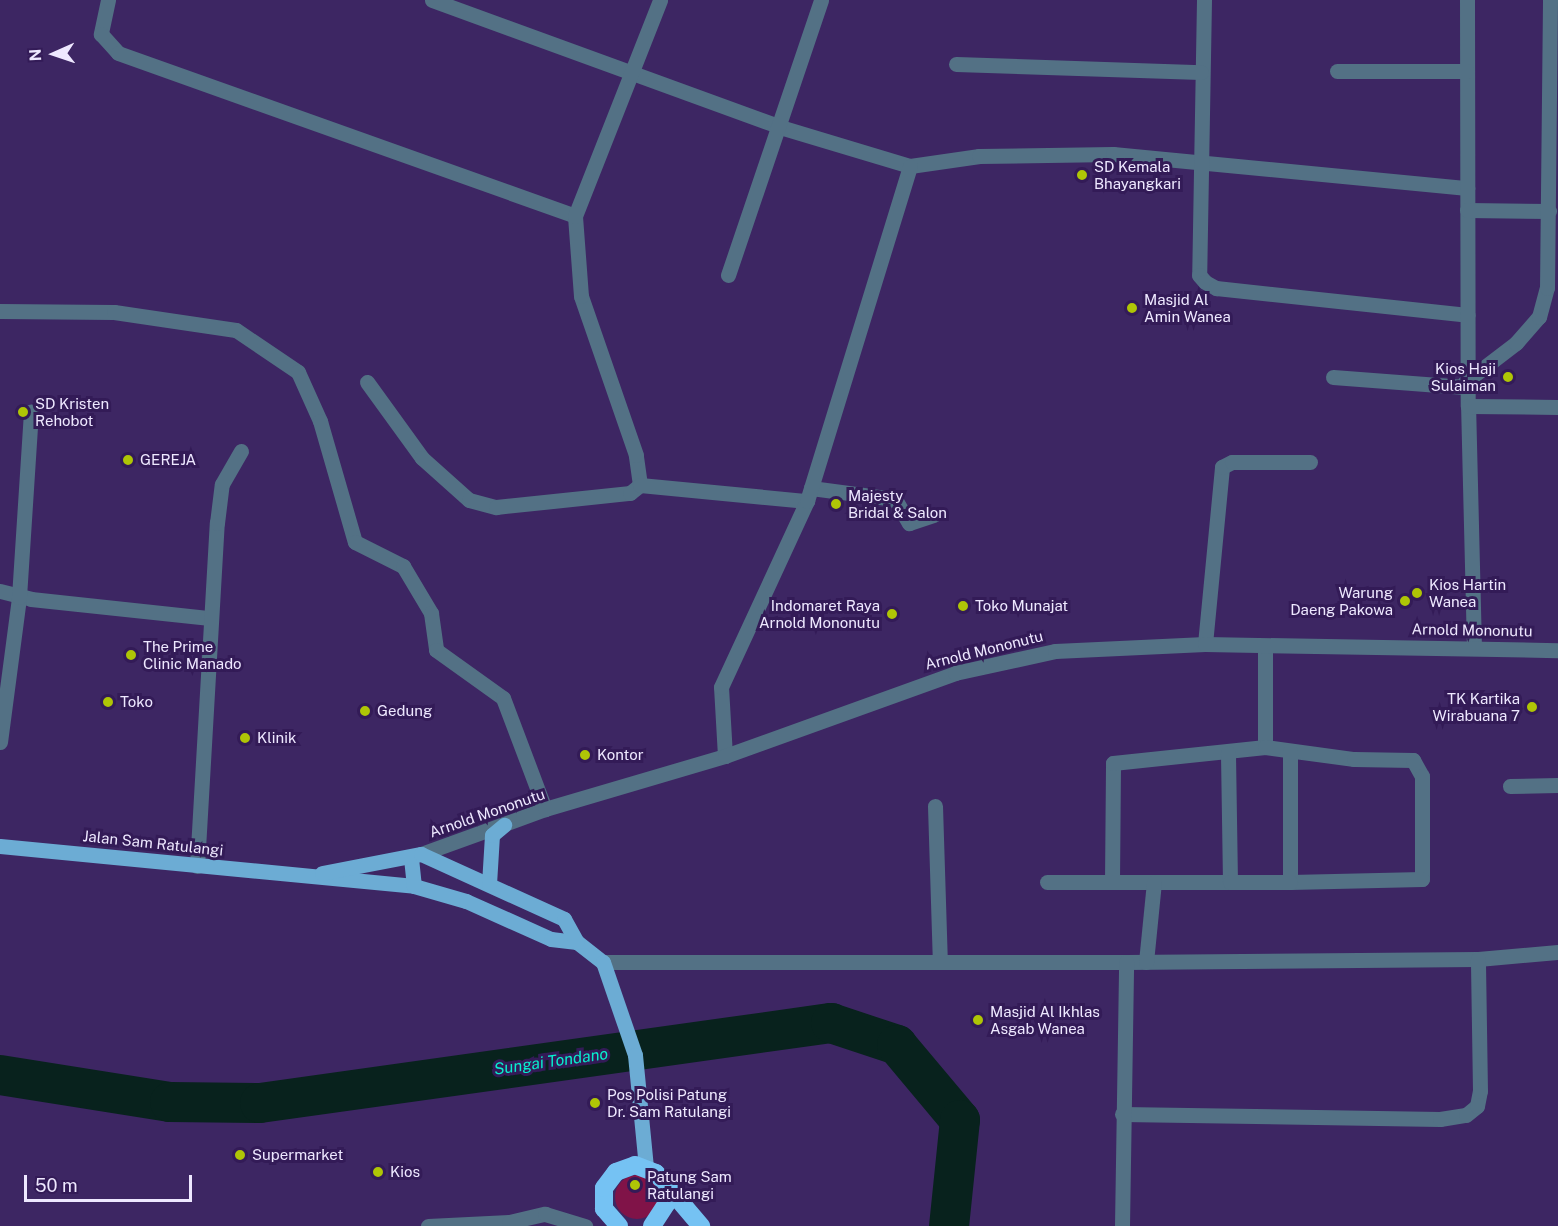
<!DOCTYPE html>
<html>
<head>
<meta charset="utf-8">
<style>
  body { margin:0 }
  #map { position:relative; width:1558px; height:1226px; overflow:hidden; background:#3d2663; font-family:"Public Sans",sans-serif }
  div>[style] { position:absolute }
  .green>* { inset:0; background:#801348 }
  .round { border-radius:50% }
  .river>* { height:40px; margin:-20px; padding:0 20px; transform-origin:20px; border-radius:20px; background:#08221d }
  .minor>* { height:15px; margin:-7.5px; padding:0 7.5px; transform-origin:7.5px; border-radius:7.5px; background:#537185 }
  .major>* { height:15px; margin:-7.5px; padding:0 7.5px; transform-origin:7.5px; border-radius:7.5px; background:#6cacd4 }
  .highway>* { height:18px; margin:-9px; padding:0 9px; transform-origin:9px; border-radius:9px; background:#75c2f3 }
  .dots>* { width:16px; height:16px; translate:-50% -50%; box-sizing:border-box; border:3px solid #331b57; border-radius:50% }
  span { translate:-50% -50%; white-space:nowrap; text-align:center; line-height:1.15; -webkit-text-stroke:6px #331b57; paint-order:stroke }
  .poi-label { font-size:15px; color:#eee8ff }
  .left { translate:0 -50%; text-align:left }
  .right { translate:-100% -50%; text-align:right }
  .street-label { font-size:15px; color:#eee8ff }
  .water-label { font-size:16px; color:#08efce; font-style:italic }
  .north { position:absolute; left:24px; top:24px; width:60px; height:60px; -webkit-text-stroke:4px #331b57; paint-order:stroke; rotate:267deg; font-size:16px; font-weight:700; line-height:24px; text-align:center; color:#eee8ff }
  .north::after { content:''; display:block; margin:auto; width:21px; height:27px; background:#eee8ff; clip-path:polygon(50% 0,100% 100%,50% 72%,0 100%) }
  .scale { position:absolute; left:24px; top:1175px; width:168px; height:27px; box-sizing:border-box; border:3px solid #eee8ff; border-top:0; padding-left:8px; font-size:18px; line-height:21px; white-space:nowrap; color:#eee8ff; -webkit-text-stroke:4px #331b57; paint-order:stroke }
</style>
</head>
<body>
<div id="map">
  <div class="green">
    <div class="round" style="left:615px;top:1175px;width:44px;height:44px"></div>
  </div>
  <div class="river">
    <div style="left:0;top:1075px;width:172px;rotate:9deg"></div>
    <div style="left:170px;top:1102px;width:90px;rotate:0.6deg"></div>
    <div style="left:260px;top:1103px;width:577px;rotate:-7.98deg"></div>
    <div style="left:831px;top:1023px;width:70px;rotate:18.4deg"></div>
    <div style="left:897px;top:1045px;width:98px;rotate:50deg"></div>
    <div style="left:960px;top:1120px;width:107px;rotate:95.9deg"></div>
  </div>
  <div class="minor">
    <div style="left:108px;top:0;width:35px;rotate:102deg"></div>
    <div style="left:101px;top:34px;width:25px;rotate:48deg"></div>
    <div style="left:118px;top:53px;width:485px;rotate:19.6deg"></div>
    <div style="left:432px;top:0;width:370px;rotate:20deg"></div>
    <div style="left:780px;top:127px;width:136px;rotate:16.7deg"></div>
    <div style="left:910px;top:166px;width:70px;rotate:-8.2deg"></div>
    <div style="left:979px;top:156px;width:134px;rotate:-0.9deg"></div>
    <div style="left:1113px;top:154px;width:356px;rotate:5.5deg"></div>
    <div style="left:1204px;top:0;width:275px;rotate:91deg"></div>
    <div style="left:1199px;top:275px;width:9px;rotate:49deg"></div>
    <div style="left:1205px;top:282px;width:13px;rotate:29deg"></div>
    <div style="left:1216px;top:288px;width:253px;rotate:6.1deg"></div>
    <div style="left:1467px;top:0;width:406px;rotate:89.9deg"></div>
    <div style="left:956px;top:64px;width:245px;rotate:1.9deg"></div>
    <div style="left:1337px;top:71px;width:130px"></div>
    <div style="left:1467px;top:210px;width:82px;rotate:0.7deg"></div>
    <div style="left:728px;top:275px;width:290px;rotate:-71.3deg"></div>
    <div style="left:0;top:311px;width:114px;rotate:0.5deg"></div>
    <div style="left:114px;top:312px;width:123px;rotate:8.4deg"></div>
    <div style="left:236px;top:330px;width:75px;rotate:34.1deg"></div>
    <div style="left:298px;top:372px;width:54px;rotate:65.8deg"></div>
    <div style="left:320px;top:421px;width:126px;rotate:73.9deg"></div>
    <div style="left:355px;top:542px;width:54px;rotate:26.6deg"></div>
    <div style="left:403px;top:566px;width:55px;rotate:59.2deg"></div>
    <div style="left:431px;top:613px;width:37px;rotate:82deg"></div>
    <div style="left:436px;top:650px;width:82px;rotate:35.6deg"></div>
    <div style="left:503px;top:698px;width:119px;rotate:69.3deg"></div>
    <div style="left:1333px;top:377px;width:132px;rotate:4.3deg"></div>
    <div style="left:367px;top:382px;width:94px;rotate:54.1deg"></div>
    <div style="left:422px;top:458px;width:63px;rotate:41.8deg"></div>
    <div style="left:469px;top:500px;width:28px;rotate:15deg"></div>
    <div style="left:496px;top:507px;width:135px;rotate:-6deg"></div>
    <div style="left:630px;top:493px;width:13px;rotate:-39deg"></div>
    <div style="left:640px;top:485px;width:30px;rotate:-98deg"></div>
    <div style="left:636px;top:455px;width:168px;rotate:-109.1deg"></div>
    <div style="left:581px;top:296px;width:80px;rotate:-94.3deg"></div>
    <div style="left:575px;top:216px;width:232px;rotate:-68.5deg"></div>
    <div style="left:1465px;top:382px;width:64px;rotate:-37.4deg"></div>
    <div style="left:1516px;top:343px;width:35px;rotate:-49deg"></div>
    <div style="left:1539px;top:317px;width:30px;rotate:-75deg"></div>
    <div style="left:1547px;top:288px;width:288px;rotate:-89.4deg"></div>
    <div style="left:640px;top:485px;width:168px;rotate:5.5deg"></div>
    <div style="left:811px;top:488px;width:85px;rotate:7.5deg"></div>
    <div style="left:895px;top:499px;width:28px;rotate:60deg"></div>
    <div style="left:909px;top:523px;width:26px;rotate:-18deg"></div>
    <div style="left:0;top:591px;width:32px;rotate:14deg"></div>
    <div style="left:31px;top:599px;width:180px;rotate:6.1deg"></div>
    <div style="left:1205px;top:644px;width:178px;rotate:-84.5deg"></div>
    <div style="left:1222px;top:467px;width:11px;rotate:-27deg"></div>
    <div style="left:1232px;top:462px;width:78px"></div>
    <div style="left:1265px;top:646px;width:101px;rotate:90deg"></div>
    <div style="left:1474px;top:648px;width:242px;rotate:-91.4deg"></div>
    <div style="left:1468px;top:406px;width:90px;rotate:0.6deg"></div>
    <div style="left:0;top:742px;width:146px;rotate:-82.5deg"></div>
    <div style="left:19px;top:597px;width:186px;rotate:-86.3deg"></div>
    <div style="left:725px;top:756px;width:69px;rotate:-93.3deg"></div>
    <div style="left:721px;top:687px;width:205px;rotate:-65.2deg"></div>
    <div style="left:807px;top:501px;width:350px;rotate:-72.9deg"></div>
    <div style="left:1510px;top:786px;width:48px;rotate:-1.2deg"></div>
    <div style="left:935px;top:806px;width:156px;rotate:88.2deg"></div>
    <div style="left:421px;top:854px;width:132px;rotate:-19.9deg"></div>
    <div style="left:545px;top:809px;width:188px;rotate:-16.4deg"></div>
    <div style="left:725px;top:756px;width:245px;rotate:-19.8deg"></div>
    <div style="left:955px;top:673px;width:102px;rotate:-12.4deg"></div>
    <div style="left:1055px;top:651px;width:150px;rotate:-2.7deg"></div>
    <div style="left:1205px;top:644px;width:353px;rotate:1deg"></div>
    <div style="left:197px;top:866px;width:344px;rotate:-86.7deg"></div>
    <div style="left:217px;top:523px;width:39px;rotate:-83deg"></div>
    <div style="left:222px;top:484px;width:38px;rotate:-60deg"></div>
    <div style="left:1112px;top:881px;width:118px;rotate:-89.5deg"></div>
    <div style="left:1113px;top:763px;width:153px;rotate:-6deg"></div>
    <div style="left:1265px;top:747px;width:90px;rotate:7.7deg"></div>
    <div style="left:1354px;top:759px;width:59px;rotate:1deg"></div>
    <div style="left:1413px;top:760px;width:18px;rotate:61deg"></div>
    <div style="left:1422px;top:776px;width:103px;rotate:90deg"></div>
    <div style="left:1422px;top:879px;width:132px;rotate:178.7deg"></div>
    <div style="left:1290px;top:882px;width:131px;rotate:-90deg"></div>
    <div style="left:1047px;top:882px;width:183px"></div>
    <div style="left:1230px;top:882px;width:129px;rotate:-90.9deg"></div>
    <div style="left:1230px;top:882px;width:60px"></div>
    <div style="left:603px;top:962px;width:523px"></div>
    <div style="left:1126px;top:962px;width:352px;rotate:-0.5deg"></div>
    <div style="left:1478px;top:959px;width:80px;rotate:-5deg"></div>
    <div style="left:1146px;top:962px;width:80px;rotate:-84.3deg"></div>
    <div style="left:1122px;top:1114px;width:318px;rotate:0.9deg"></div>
    <div style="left:1440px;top:1119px;width:26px;rotate:-9deg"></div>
    <div style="left:1466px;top:1115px;width:14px;rotate:-39deg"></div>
    <div style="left:1477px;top:1106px;width:15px;rotate:-79deg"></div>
    <div style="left:1480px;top:1091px;width:132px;rotate:-90.9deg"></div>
    <div style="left:428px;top:1226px;width:81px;rotate:-2.8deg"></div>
    <div style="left:509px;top:1222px;width:37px;rotate:-13deg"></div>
    <div style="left:545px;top:1214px;width:42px;rotate:16.7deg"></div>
    <div style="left:1122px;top:1226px;width:264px;rotate:-89.1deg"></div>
  </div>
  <div class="major">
    <div style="left:0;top:846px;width:416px;rotate:5.5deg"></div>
    <div style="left:414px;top:886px;width:54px;rotate:16.1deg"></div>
    <div style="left:466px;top:901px;width:93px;rotate:24.1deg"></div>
    <div style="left:551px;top:939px;width:26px;rotate:7deg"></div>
    <div style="left:577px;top:942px;width:33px;rotate:38deg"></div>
    <div style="left:603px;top:962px;width:98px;rotate:71deg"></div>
    <div style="left:635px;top:1055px;width:113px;rotate:84.4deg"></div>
    <div style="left:411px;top:858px;width:28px;rotate:84deg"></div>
    <div style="left:322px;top:873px;width:101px;rotate:-10.9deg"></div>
    <div style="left:421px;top:854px;width:157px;rotate:24.4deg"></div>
    <div style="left:564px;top:919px;width:26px;rotate:61deg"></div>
    <div style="left:489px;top:884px;width:49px;rotate:-86.5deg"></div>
    <div style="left:492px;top:835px;width:16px;rotate:-40deg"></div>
  </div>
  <div class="highway">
    <div style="left:619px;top:1226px;width:23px;rotate:-131deg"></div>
    <div style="left:604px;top:1209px;width:21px;rotate:-90deg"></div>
    <div style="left:604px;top:1188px;width:20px;rotate:-53deg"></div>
    <div style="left:616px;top:1172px;width:20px;rotate:-20deg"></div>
    <div style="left:635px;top:1165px;width:22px;rotate:21deg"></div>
    <div style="left:656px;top:1173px;width:70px;rotate:49.7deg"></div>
    <div style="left:652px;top:1226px;width:27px;rotate:-57deg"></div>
    <div style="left:667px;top:1203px;width:21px;rotate:-98deg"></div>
  </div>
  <div class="dots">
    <div style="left:1082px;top:175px;background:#afc506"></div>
    <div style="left:1132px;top:308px;background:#afc506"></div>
    <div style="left:1508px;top:377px;background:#afc506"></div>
    <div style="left:23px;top:412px;background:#afc506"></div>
    <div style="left:128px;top:460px;background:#afc506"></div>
    <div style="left:836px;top:504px;background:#afc506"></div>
    <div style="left:1417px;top:593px;background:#afc506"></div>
    <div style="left:1405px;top:601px;background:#afc506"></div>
    <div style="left:963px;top:606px;background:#afc506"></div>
    <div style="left:892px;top:614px;background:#afc506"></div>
    <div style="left:131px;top:655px;background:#afc506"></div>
    <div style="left:108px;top:702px;background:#afc506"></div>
    <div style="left:1532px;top:707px;background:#afc506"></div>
    <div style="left:365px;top:711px;background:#afc506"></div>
    <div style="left:245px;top:738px;background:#afc506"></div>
    <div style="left:585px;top:755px;background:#afc506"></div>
    <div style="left:978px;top:1020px;background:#afc506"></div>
    <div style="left:595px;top:1103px;background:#afc506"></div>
    <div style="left:240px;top:1155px;background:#afc506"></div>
    <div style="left:378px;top:1172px;background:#afc506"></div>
    <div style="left:635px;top:1185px;background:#afc506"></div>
  </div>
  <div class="poi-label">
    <span class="left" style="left:1094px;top:175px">SD Kemala<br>Bhayangkari</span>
    <span class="left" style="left:1144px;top:308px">Masjid Al<br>Amin Wanea</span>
    <span class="right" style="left:1496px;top:377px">Kios Haji<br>Sulaiman</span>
    <span class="left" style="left:35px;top:412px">SD Kristen<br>Rehobot</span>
    <span class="left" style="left:140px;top:460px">GEREJA</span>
    <span class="left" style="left:848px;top:504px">Majesty<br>Bridal &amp; Salon</span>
    <span class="left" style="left:1429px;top:593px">Kios Hartin<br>Wanea</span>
    <span class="right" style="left:1393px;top:601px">Warung<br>Daeng Pakowa</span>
    <span class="right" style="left:880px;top:614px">Indomaret Raya<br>Arnold Mononutu</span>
    <span class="left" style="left:975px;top:606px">Toko Munajat</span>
    <span class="left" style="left:143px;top:655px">The Prime<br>Clinic Manado</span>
    <span class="right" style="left:1520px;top:707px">TK Kartika<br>Wirabuana 7</span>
    <span class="left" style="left:120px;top:702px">Toko</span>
    <span class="left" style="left:377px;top:711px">Gedung</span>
    <span class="left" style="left:257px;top:738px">Klinik</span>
    <span class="left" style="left:597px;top:755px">Kontor</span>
    <span class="left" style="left:990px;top:1020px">Masjid Al Ikhlas<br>Asgab Wanea</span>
    <span class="left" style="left:607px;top:1103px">Pos Polisi Patung<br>Dr. Sam Ratulangi</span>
    <span class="left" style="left:252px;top:1155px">Supermarket</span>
    <span class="left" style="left:390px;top:1172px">Kios</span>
    <span class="left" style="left:647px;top:1185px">Patung Sam<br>Ratulangi</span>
  </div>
  <div class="street-label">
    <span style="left:1472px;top:630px;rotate:1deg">Arnold Mononutu</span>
    <span style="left:984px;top:650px;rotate:-14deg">Arnold Mononutu</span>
    <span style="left:487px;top:813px;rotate:-19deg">Arnold Mononutu</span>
    <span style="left:153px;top:843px;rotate:6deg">Jalan Sam Ratulangi</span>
  </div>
  <div class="water-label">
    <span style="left:551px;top:1062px;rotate:-8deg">Sungai Tondano</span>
  </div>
  <div class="north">N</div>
  <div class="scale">50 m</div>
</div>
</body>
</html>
